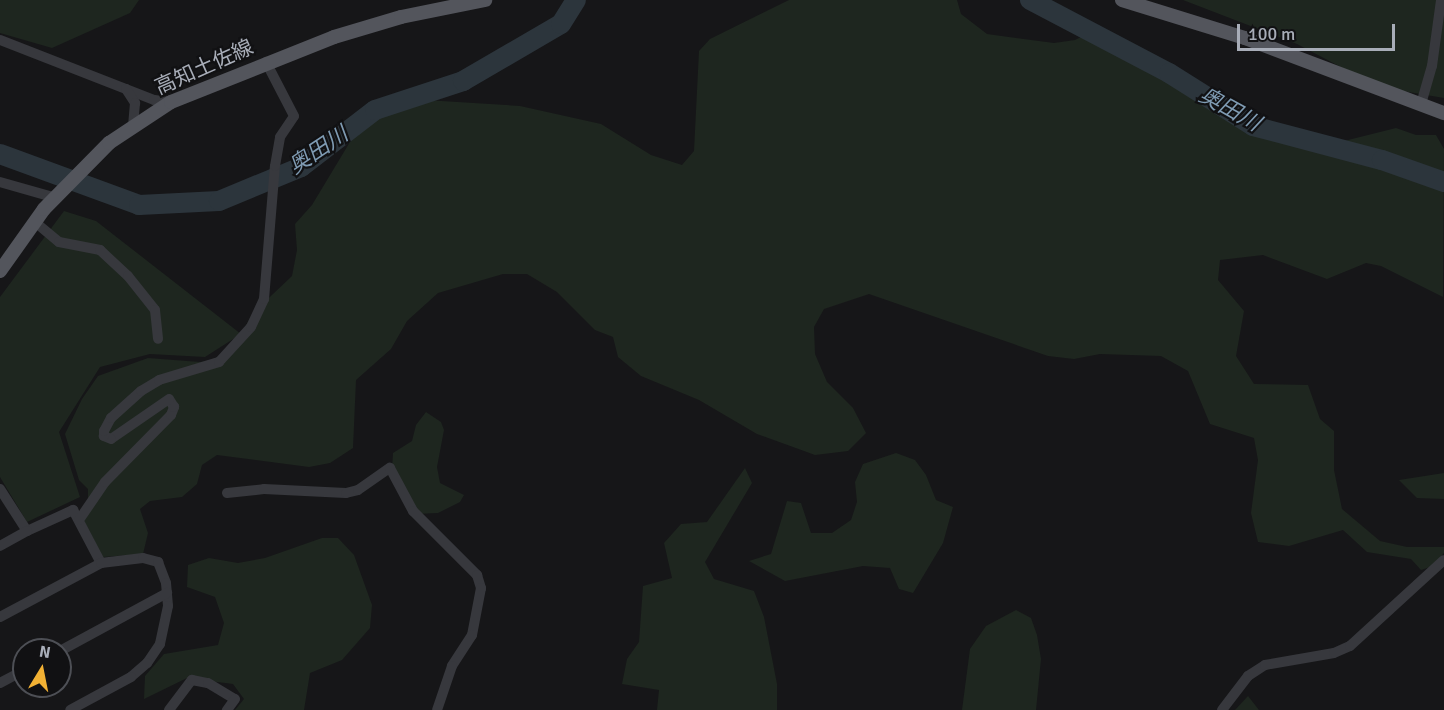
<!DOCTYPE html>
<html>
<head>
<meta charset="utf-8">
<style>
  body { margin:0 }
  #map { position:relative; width:1444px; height:710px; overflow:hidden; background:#161618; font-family:Signika,"Noto Sans JP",sans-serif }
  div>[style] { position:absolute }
  .green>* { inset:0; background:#1e261f }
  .river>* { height:20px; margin:-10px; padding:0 10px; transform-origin:10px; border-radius:10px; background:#2c353c }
  .minor>* { height:10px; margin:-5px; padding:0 5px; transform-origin:5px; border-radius:5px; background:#37383d }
  .major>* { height:14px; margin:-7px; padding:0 7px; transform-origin:7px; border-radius:7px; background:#53555c }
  span { translate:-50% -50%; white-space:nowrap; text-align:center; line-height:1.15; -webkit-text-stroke:4.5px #111113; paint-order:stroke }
  .street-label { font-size:21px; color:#a8adb8 }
  .water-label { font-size:22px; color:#7f9bb3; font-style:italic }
  .north { position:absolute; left:12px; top:638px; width:60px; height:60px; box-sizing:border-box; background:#111113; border:2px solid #4d4f55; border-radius:50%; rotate:10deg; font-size:16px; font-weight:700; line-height:24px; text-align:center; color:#a8adb8 }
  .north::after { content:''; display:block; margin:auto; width:21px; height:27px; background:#f2b134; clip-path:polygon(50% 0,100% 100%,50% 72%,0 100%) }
  .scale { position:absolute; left:1237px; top:24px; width:158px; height:27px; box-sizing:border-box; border:3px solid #a8adb8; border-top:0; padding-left:8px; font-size:18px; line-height:21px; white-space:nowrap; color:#a8adb8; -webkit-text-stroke:4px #111113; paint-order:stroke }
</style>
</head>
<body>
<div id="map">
  <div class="green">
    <div style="clip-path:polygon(0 0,139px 0,130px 13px,52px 48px,0 33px)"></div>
    <div style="clip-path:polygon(789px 0,957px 0,961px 14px,987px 34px,1054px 43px,1075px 40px,1097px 29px,1181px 80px,1232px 118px,1276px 134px,1344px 141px,1396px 128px,1416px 135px,1436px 135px,1444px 149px,1443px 297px,1381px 266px,1366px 263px,1327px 279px,1263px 255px,1220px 260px,1218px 280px,1244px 311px,1236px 356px,1254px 384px,1308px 385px,1320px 419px,1334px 431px,1334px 470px,1342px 509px,1380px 541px,1407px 547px,1444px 547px,1444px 553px,1433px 566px,1421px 570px,1411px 559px,1367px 552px,1343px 530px,1289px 546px,1258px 542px,1251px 513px,1258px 460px,1254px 438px,1210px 424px,1188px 371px,1161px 356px,1100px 354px,1074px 359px,1048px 356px,869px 294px,824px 309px,814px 327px,815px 354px,827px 382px,853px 408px,866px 433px,848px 451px,815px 455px,757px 434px,699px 400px,641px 376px,618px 357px,613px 337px,595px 330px,557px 292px,527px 274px,503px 274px,438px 293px,407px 321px,391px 349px,356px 380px,353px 448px,330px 463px,309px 467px,217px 455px,202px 465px,197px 484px,182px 497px,150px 501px,140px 509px,148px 533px,143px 554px,103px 557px,84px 521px,88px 511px,88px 489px,79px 480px,65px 434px,82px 399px,98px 376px,148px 358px,200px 362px,227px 358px,253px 313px,292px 276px,297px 250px,295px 224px,312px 205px,362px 122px,409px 99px,520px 106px,601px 124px,651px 155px,682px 165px,694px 151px,699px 51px,710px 39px)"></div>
    <div style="clip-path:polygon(1183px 0,1444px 0,1444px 98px,1379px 87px,1297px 44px)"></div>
    <div style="clip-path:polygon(64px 211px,96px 221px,241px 334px,205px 357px,150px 354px,100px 367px,59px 432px,80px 497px,27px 522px,0 477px,0 297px)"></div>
    <div style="clip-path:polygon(426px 412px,441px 422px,444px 430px,437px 467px,440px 483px,464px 495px,460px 502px,438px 513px,415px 514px,392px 470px,393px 453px,412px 441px,416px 425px)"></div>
    <div style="clip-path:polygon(896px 453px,915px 460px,926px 475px,936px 500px,953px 507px,943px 543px,913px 593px,899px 589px,890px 568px,863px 566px,785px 581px,749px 561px,771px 554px,787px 501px,801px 503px,811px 533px,832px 533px,851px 520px,857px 502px,855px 482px,863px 464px)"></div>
    <div style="clip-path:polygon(745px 468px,752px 483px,705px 562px,714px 579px,754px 591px,764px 617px,777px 684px,777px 710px,657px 710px,659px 690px,622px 684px,627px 659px,639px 642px,643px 586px,672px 578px,664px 543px,681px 524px,707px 522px)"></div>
    <div style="clip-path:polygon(1444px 473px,1444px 499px,1417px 498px,1399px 480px)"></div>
    <div style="clip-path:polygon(322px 538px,338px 538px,354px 555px,372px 605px,370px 628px,342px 660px,310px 673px,304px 710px,235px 710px,244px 699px,233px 684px,187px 678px,144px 699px,145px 676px,164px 654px,218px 645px,224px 623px,215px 597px,187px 587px,188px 565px,209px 558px,238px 563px,265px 558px)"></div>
    <div style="clip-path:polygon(1016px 610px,1031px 618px,1037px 635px,1041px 659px,1036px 710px,962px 710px,970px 649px,986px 626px)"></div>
    <div style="clip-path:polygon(1248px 696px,1259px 710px,1235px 710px)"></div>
  </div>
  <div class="river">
    <div style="left:1030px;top:0;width:157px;rotate:27.7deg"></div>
    <div style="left:1169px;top:73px;width:99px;rotate:32.2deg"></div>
    <div style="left:1253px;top:126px;width:133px;rotate:14.8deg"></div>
    <div style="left:1382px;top:160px;width:66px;rotate:19.5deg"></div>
    <div style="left:0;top:154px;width:148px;rotate:20.1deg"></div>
    <div style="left:139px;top:205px;width:80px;rotate:-2.9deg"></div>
    <div style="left:219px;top:201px;width:89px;rotate:-22.5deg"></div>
    <div style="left:301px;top:167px;width:93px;rotate:-37.6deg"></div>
    <div style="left:375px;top:110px;width:93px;rotate:-18.2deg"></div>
    <div style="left:463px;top:81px;width:113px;rotate:-30.2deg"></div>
    <div style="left:561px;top:24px;width:28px;rotate:-58deg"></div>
  </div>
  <div class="minor">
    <div style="left:0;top:40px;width:165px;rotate:21.3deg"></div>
    <div style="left:154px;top:100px;width:17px;rotate:7deg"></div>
    <div style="left:126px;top:89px;width:17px;rotate:57deg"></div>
    <div style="left:135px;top:103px;width:24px;rotate:95deg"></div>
    <div style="left:1421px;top:104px;width:40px;rotate:-74deg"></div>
    <div style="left:1432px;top:66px;width:67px;rotate:-82.2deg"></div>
    <div style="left:0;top:182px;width:58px;rotate:15.9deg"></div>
    <div style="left:35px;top:222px;width:31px;rotate:40deg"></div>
    <div style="left:59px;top:242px;width:42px;rotate:11deg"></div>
    <div style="left:100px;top:250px;width:38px;rotate:43deg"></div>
    <div style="left:128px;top:276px;width:43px;rotate:51.5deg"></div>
    <div style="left:155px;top:310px;width:29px;rotate:84deg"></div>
    <div style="left:0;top:489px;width:50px;rotate:57.3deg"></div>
    <div style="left:27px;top:531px;width:51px;rotate:-24.5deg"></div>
    <div style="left:73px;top:510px;width:60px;rotate:62.2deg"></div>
    <div style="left:227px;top:493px;width:37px;rotate:-6deg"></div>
    <div style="left:264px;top:489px;width:82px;rotate:2.8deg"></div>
    <div style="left:346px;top:493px;width:12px;rotate:-14deg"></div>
    <div style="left:358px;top:490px;width:39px;rotate:-35deg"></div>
    <div style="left:390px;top:468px;width:49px;rotate:61.9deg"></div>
    <div style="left:413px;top:511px;width:91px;rotate:45deg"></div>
    <div style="left:477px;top:575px;width:14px;rotate:73deg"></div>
    <div style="left:481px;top:588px;width:48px;rotate:100.8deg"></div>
    <div style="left:472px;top:635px;width:37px;rotate:123deg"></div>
    <div style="left:452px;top:666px;width:46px;rotate:108.8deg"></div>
    <div style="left:79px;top:520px;width:46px;rotate:-55.6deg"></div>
    <div style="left:105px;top:482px;width:94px;rotate:-45.4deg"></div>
    <div style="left:171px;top:415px;width:9px;rotate:-69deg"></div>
    <div style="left:174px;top:407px;width:9px;rotate:-122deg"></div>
    <div style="left:169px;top:399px;width:70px;rotate:145.4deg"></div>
    <div style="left:111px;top:439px;width:8px;rotate:-157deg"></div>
    <div style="left:104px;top:436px;width:5px;rotate:-90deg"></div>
    <div style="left:104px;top:431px;width:15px;rotate:-62deg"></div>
    <div style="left:111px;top:418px;width:40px;rotate:-42deg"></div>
    <div style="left:141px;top:391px;width:21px;rotate:-31deg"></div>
    <div style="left:159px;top:380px;width:63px;rotate:-16.7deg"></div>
    <div style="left:219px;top:362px;width:47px;rotate:-47.6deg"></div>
    <div style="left:251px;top:327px;width:31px;rotate:-65deg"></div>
    <div style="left:264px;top:299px;width:133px;rotate:-85.3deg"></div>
    <div style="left:275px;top:166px;width:29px;rotate:-80deg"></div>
    <div style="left:280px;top:137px;width:25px;rotate:-56deg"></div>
    <div style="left:294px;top:116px;width:61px;rotate:-117.4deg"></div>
    <div style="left:0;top:546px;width:31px;rotate:-29deg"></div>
    <div style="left:0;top:617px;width:115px;rotate:-28.1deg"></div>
    <div style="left:101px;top:563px;width:42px;rotate:-6.8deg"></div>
    <div style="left:143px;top:558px;width:16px;rotate:15deg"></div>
    <div style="left:158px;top:562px;width:22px;rotate:69deg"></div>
    <div style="left:166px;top:583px;width:23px;rotate:85deg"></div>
    <div style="left:168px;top:606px;width:39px;rotate:102deg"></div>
    <div style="left:160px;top:644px;width:23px;rotate:124deg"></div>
    <div style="left:147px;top:663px;width:21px;rotate:139deg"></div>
    <div style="left:131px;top:677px;width:69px;rotate:151.6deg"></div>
    <div style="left:60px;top:651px;width:122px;rotate:-28.5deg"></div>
    <div style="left:0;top:683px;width:27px;rotate:-28deg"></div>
    <div style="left:169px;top:710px;width:38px;rotate:-53deg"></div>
    <div style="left:192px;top:680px;width:16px;rotate:11deg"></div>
    <div style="left:208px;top:683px;width:31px;rotate:31deg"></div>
    <div style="left:235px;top:699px;width:14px;rotate:126deg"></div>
    <div style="left:1222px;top:710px;width:43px;rotate:-52.6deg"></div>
    <div style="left:1248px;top:676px;width:20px;rotate:-33deg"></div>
    <div style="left:1265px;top:665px;width:70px;rotate:-9.9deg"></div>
    <div style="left:1334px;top:653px;width:17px;rotate:-24deg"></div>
    <div style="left:1350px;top:646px;width:127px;rotate:-42.5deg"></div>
  </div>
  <div class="major">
    <div style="left:1122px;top:0;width:129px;rotate:17.2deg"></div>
    <div style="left:1245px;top:38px;width:213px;rotate:20.7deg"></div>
    <div style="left:0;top:271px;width:76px;rotate:-54.6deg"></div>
    <div style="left:44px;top:209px;width:93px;rotate:-45.4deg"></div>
    <div style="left:109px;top:143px;width:74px;rotate:-33.5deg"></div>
    <div style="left:171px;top:102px;width:175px;rotate:-21.7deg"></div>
    <div style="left:334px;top:37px;width:70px;rotate:-16.6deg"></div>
    <div style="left:401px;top:17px;width:86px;rotate:-11.4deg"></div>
  </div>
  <div class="street-label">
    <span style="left:204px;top:67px;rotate:-24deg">高知土佐線</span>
  </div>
  <div class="water-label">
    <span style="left:1230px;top:109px;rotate:29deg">奥田川</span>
    <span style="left:318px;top:150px;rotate:-34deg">奥田川</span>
  </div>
  <div class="north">N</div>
  <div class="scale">100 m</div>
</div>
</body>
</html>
